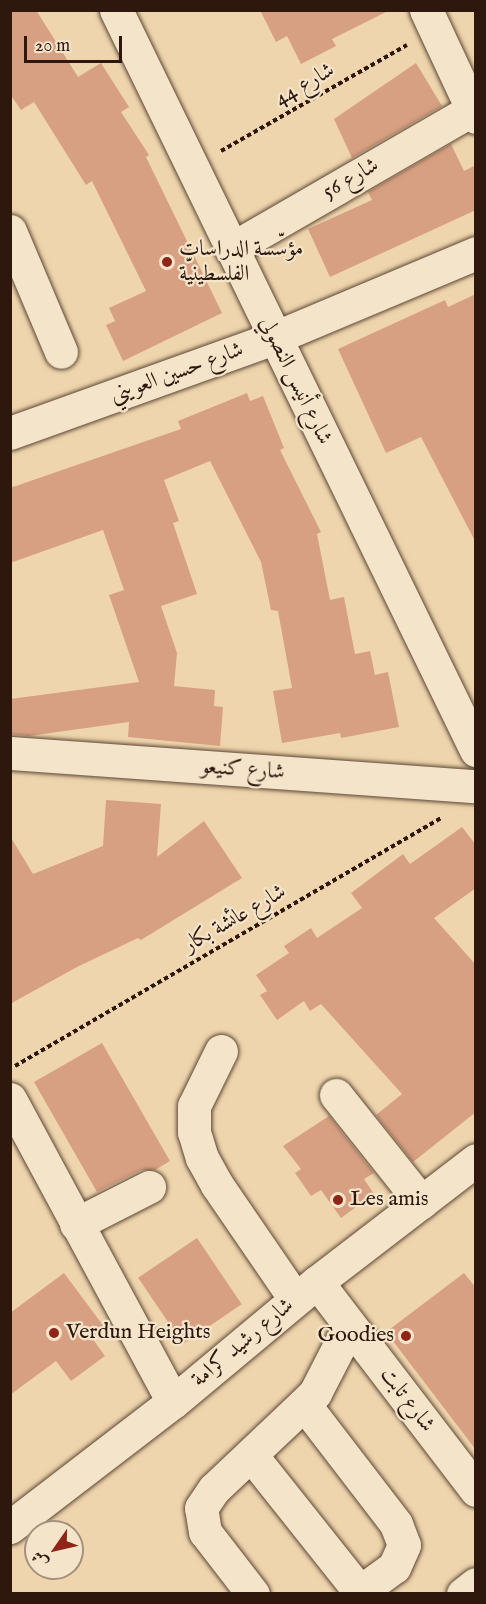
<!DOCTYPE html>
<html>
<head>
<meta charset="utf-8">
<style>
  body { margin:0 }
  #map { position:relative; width:486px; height:1604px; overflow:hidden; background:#eed5ad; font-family:"IM FELL English",Amiri,serif }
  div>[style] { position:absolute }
  .building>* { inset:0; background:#d8a082; transform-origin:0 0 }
  .path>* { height:4px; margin-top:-2px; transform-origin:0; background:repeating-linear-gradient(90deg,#2e180d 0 4.5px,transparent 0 7.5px) }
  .roads { filter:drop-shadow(0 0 2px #5e4735) drop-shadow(0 0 2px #5e4735) }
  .minor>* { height:33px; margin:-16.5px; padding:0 16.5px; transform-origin:16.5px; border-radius:16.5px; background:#f4e4ca }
  .dots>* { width:16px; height:16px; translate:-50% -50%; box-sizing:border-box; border:3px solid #f4e4ca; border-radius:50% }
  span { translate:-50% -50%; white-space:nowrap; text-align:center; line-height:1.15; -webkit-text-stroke:4.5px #f4e4ca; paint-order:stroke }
  .street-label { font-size:22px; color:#2e180d }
  .poi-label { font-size:22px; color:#2e180d }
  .left { translate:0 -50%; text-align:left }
  .right { translate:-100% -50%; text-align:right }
  .frame { position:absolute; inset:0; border:12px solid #2e180d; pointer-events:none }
  .north { position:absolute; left:24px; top:1520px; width:60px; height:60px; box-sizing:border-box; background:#f4e4ca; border:2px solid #a5927e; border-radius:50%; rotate:236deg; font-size:16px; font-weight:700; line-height:24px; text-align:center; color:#2e180d }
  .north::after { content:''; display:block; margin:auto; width:21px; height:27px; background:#8f2418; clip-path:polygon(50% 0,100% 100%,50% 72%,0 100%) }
  .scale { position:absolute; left:24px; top:36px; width:98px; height:27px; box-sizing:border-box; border:3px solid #2e180d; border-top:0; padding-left:8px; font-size:18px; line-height:21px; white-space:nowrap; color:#2e180d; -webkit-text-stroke:4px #f4e4ca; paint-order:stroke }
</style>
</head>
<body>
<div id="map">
  <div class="building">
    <div style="clip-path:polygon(10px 10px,36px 10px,78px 77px,101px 63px,129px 107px,121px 112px,149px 155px,146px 157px,222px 313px,123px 361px,106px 325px,115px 321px,109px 308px,146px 291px,92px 181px,86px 185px,34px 102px,21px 110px,10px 94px)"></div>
    <div style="clip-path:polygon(260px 10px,390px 10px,332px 39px,336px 46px,301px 64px,287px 36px,276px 42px)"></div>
    <div style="clip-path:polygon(416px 63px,442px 106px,352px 158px,334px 119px)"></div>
    <div style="clip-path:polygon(451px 144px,464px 171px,476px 165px,476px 210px,330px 277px,308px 229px,372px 200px,368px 192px)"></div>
    <div style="clip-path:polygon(476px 294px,476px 543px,421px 437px,386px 453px,338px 349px,445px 300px,448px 307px)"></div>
    <div style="clip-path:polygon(247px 393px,250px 401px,263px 396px,284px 448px,280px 450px,321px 532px,317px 534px,330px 600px,344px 597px,355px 654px,370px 651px,375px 675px,388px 672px,399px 727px,341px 738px,340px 733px,282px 743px,273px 691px,292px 688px,278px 611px,271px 610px,261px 562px,210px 461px,164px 480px,179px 521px,173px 523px,197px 594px,161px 606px,177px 653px,174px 686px,215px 690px,214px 706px,223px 707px,220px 746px,128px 737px,129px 722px,29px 736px,10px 734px,10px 699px,139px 682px,109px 595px,124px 590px,103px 530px,10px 563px,10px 488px,181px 429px,178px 421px)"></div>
    <div style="clip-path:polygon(106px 800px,161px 804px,157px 857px,204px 821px,242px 878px,141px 940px,138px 938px,77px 967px,10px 1004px,10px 836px,33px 874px,103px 846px)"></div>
    <div style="clip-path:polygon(462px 827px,476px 845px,476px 888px,434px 918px,476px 965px,476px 1112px,413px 1162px,376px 1115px,402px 1094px,321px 1004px,310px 1011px,304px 1001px,277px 1020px,260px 995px,267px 991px,256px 975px,289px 953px,284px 946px,311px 928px,317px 938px,362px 908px,351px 893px,403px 854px,410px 864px)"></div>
    <div style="clip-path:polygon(102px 1043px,170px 1161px,155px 1170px,141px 1170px,97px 1192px,34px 1082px)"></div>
    <div style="clip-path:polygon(329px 1116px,374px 1173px,364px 1179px,374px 1194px,341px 1218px,321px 1190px,311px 1196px,295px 1173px,301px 1169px,283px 1146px)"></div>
    <div style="left:197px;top:1238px;width:80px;height:71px;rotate:56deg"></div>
    <div style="clip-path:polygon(64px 1273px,105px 1328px,92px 1338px,105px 1356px,71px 1381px,56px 1361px,10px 1395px,10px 1313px)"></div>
    <div style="clip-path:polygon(464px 1273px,476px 1288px,476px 1450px,386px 1332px)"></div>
  </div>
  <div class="path">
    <div style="left:221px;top:151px;width:214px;rotate:-29.7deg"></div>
    <div style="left:15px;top:1066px;width:493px;rotate:-30.2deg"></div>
  </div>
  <div class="roads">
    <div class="minor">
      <div style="left:116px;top:10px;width:823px;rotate:64.06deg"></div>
      <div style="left:426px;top:10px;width:118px;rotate:65deg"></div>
      <div style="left:10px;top:231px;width:131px;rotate:67.1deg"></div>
      <div style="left:231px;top:249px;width:278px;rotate:-30deg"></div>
      <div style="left:10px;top:433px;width:281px;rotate:-19.8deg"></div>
      <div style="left:274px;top:338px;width:219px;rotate:-22.8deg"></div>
      <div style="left:10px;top:753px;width:467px;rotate:4.1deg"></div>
      <div style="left:221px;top:1051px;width:61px;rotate:116.1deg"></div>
      <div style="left:194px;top:1106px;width:26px;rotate:90deg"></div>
      <div style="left:194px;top:1132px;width:27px;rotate:73deg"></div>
      <div style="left:202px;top:1158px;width:31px;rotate:61deg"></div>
      <div style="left:217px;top:1185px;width:138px;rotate:55.6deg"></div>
      <div style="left:336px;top:1095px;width:137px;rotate:51.5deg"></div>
      <div style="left:10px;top:1099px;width:344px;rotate:61.7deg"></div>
      <div style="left:76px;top:1224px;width:82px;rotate:-26.9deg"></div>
      <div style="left:317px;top:1282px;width:262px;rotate:52.6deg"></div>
      <div style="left:304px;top:1404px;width:16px;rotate:-45deg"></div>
      <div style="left:315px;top:1393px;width:76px;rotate:-62.8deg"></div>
      <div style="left:251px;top:1455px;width:175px;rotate:51.5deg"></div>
      <div style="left:10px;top:1527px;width:205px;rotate:-37.5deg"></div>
      <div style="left:173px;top:1402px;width:187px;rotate:-39.8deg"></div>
      <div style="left:317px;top:1282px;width:200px;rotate:-37.5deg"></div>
      <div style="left:253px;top:1594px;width:78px;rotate:-127.7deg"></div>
      <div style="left:205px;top:1532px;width:24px;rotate:-99deg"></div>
      <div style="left:201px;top:1508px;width:23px;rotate:-56deg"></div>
      <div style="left:214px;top:1489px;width:124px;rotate:-43.4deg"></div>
      <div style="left:304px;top:1404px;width:151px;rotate:52.5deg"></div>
      <div style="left:396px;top:1524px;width:22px;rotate:69deg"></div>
      <div style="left:404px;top:1545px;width:24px;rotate:114deg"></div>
      <div style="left:394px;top:1567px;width:46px;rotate:143.9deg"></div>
      <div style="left:463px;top:1594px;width:16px;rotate:-38deg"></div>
    </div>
  </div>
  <div class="dots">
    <div style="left:167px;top:262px;background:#8f2418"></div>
    <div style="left:338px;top:1200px;background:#8f2418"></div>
    <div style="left:54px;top:1333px;background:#8f2418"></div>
    <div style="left:406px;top:1336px;background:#8f2418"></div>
  </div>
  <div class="street-label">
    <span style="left:305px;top:85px;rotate:-30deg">شارع 44</span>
    <span style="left:351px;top:179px;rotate:-30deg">شارع 56</span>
    <span style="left:177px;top:373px;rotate:-20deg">شارع حسين العويني</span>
    <span style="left:295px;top:381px;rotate:64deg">شارع أنيس النصولي</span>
    <span style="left:243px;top:770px;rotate:4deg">شارع كنيعو</span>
    <span style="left:235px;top:919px;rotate:-30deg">شارع عائشة بكار</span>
    <span style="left:243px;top:1343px;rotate:-40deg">شارع رشيد كرامة</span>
    <span style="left:407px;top:1400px;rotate:53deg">شارع تابت</span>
  </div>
  <div class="poi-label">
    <span class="left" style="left:179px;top:262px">مؤسّسة الدراسات<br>الفلسطينيّة</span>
    <span class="left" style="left:350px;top:1200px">Les amis</span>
    <span class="left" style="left:66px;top:1333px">Verdun Heights</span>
    <span class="right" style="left:394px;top:1336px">Goodies</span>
  </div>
  <div class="frame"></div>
  <div class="north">ش</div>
  <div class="scale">20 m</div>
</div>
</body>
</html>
